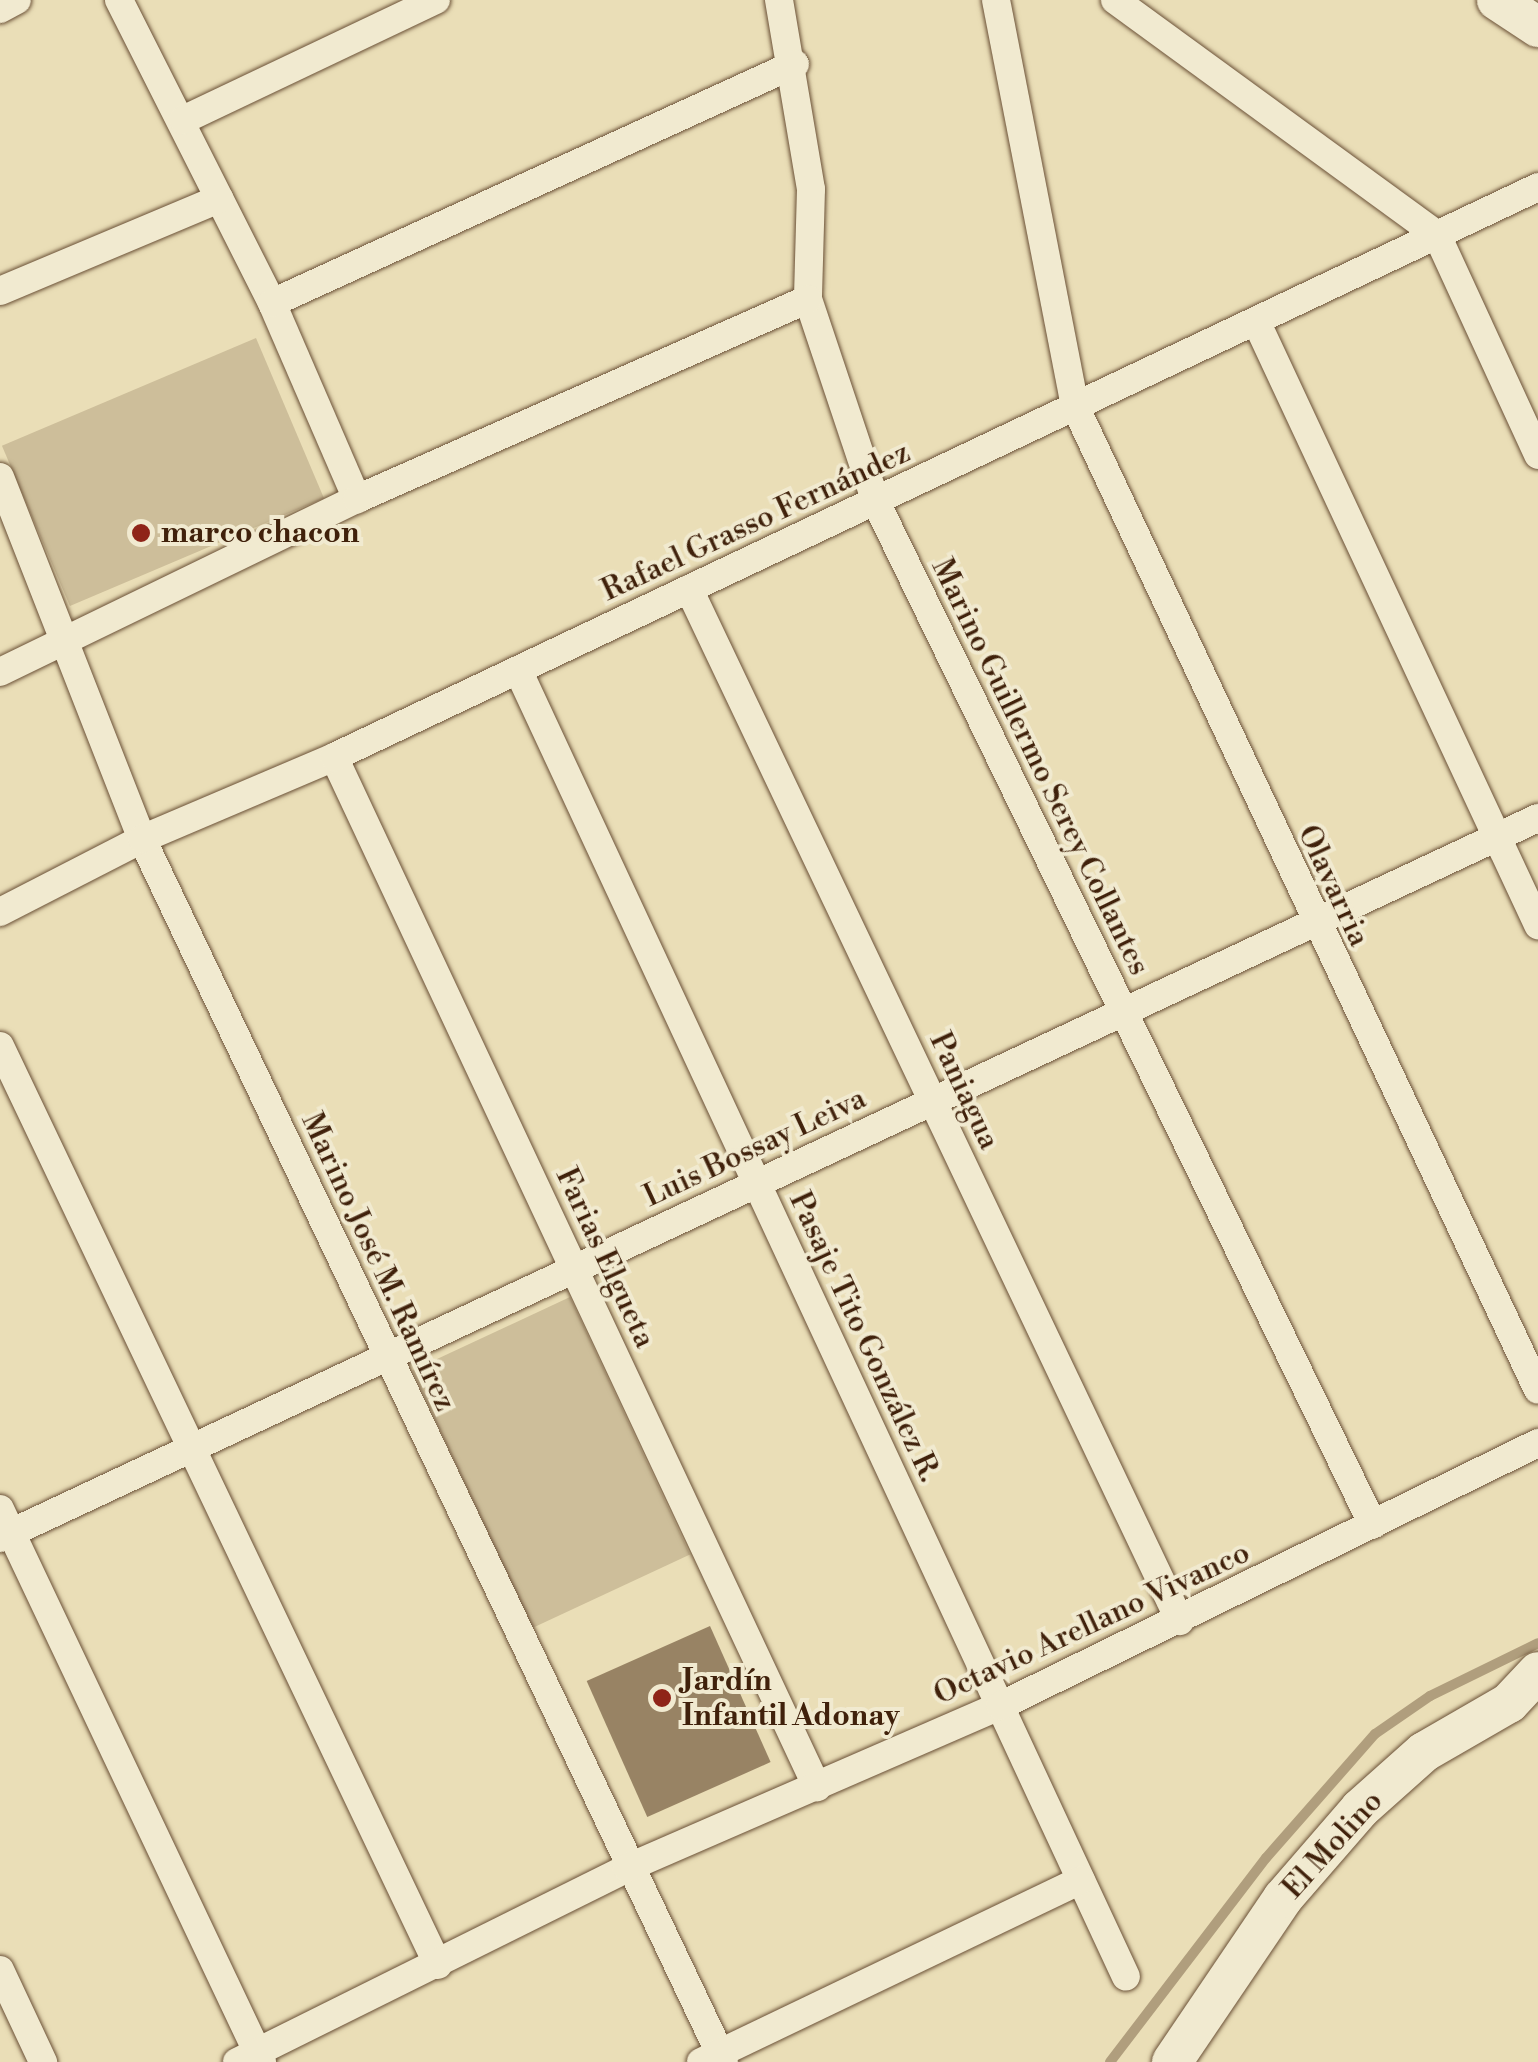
<!DOCTYPE html>
<html>
<head>
<meta charset="utf-8">
<style>
  body { margin:0 }
  #map { position:relative; width:1538px; height:2062px; overflow:hidden; background:#eadeb7; font-family:"Libre Bodoni",serif }
  div>[style] { position:absolute }
  .green>* { inset:0; background:#cdbe9a; transform-origin:0 0 }
  .stream>* { height:10px; margin:-5px; padding:0 5px; transform-origin:5px; border-radius:5px; background:#b09e7d }
  .building>* { inset:0; background:#988364; transform-origin:0 0 }
  .roads { filter:drop-shadow(0 0 2px #6a5036) drop-shadow(0 0 2px #6a5036) }
  .street>* { height:28px; margin:-14px; padding:0 14px; transform-origin:14px; border-radius:14px; background:#f1ead0 }
  .secondary>* { height:40px; margin:-20px; padding:0 20px; transform-origin:20px; border-radius:20px; background:#f1ead0 }
  .dots>* { width:28px; height:28px; translate:-50% -50%; box-sizing:border-box; border:5px solid #f1ead0; border-radius:50% }
  span { translate:-50% -50%; white-space:nowrap; text-align:center; line-height:1.15; -webkit-text-stroke:8px #f1ead0; paint-order:stroke }
  .street-label { font-size:30px; color:#40210b }
  .poi-label { font-size:30px; color:#40210b; font-weight:700 }
  .left { translate:0 -50%; text-align:left }
</style>
</head>
<body>
<div id="map">
  <div class="green">
    <div style="left:256px;top:338px;width:174px;height:276px;rotate:67deg"></div>
    <div style="left:570px;top:1297px;width:284px;height:174px;rotate:65deg"></div>
  </div>
  <div class="stream">
    <div style="left:1110px;top:2062px;width:257px;rotate:-52.6deg"></div>
    <div style="left:1266px;top:1858px;width:165px;rotate:-48.7deg"></div>
    <div style="left:1375px;top:1734px;width:67px;rotate:-34.6deg"></div>
    <div style="left:1430px;top:1696px;width:120px;rotate:-26.1deg"></div>
  </div>
  <div class="building">
    <div style="left:710px;top:1626px;width:149px;height:135px;rotate:66deg"></div>
  </div>
  <div class="roads">
    <div class="street">
      <div style="left:119px;top:0;width:339px;rotate:63.2deg"></div>
      <div style="left:272px;top:303px;width:214px;rotate:66.6deg"></div>
      <div style="left:779px;top:0;width:192px;rotate:80.4deg"></div>
      <div style="left:811px;top:189px;width:110px;rotate:91.6deg"></div>
      <div style="left:808px;top:299px;width:214px;rotate:71.5deg"></div>
      <div style="left:876px;top:502px;width:1137px;rotate:64.09deg"></div>
      <div style="left:996px;top:0;width:414px;rotate:79deg"></div>
      <div style="left:1075px;top:406px;width:1087px;rotate:64.8deg"></div>
      <div style="left:1115px;top:0;width:399px;rotate:36.1deg"></div>
      <div style="left:1437px;top:235px;width:242px;rotate:65.3deg"></div>
      <div style="left:0;top:9px;width:19px;rotate:-28deg"></div>
      <div style="left:183px;top:120px;width:280px;rotate:-25.4deg"></div>
      <div style="left:0;top:291px;width:238px;rotate:-22.8deg"></div>
      <div style="left:272px;top:303px;width:575px;rotate:-24.56deg"></div>
      <div style="left:1256px;top:321px;width:667px;rotate:64.97deg"></div>
      <div style="left:0;top:477px;width:389px;rotate:68.6deg"></div>
      <div style="left:142px;top:839px;width:1354px;rotate:64.55deg"></div>
      <div style="left:689px;top:589px;width:1143px;rotate:64.56deg"></div>
      <div style="left:518px;top:670px;width:1441px;rotate:65.05deg"></div>
      <div style="left:0;top:672px;width:397px;rotate:-25.9deg"></div>
      <div style="left:357px;top:499px;width:493px;rotate:-23.9deg"></div>
      <div style="left:334px;top:757px;width:1138px;rotate:64.88deg"></div>
      <div style="left:0;top:912px;width:160px;rotate:-27.2deg"></div>
      <div style="left:142px;top:839px;width:209px;rotate:-23.1deg"></div>
      <div style="left:334px;top:757px;width:1332px;rotate:-25.33deg"></div>
      <div style="left:0;top:1046px;width:1018px;rotate:64.52deg"></div>
      <div style="left:0;top:1509px;width:612px;rotate:64.65deg"></div>
      <div style="left:0;top:1538px;width:1698px;rotate:-25.09deg"></div>
      <div style="left:0;top:1970px;width:102px;rotate:64.9deg"></div>
      <div style="left:237px;top:2062px;width:436px;rotate:-26.4deg"></div>
      <div style="left:627px;top:1868px;width:407px;rotate:-23.5deg"></div>
      <div style="left:1000px;top:1706px;width:599px;rotate:-26.05deg"></div>
      <div style="left:701px;top:2062px;width:421px;rotate:-25.6deg"></div>
    </div>
    <div class="secondary">
      <div style="left:1497px;top:0;width:49px;rotate:33.4deg"></div>
      <div style="left:1172px;top:2062px;width:198px;rotate:-55.9deg"></div>
      <div style="left:1283px;top:1898px;width:118px;rotate:-49.1deg"></div>
      <div style="left:1360px;top:1809px;width:86px;rotate:-41.7deg"></div>
      <div style="left:1424px;top:1752px;width:98px;rotate:-30deg"></div>
      <div style="left:1509px;top:1703px;width:42px;rotate:-46.9deg"></div>
    </div>
  </div>
  <div class="dots">
    <div style="left:141px;top:533px;background:#8f2418"></div>
    <div style="left:662px;top:1698px;background:#8f2418"></div>
  </div>
  <div class="street-label">
    <span style="left:756px;top:522px;rotate:-25deg">Rafael Grasso Fernández</span>
    <span style="left:1040px;top:767px;rotate:64deg">Marino Guillermo Serey Collantes</span>
    <span style="left:1333px;top:886px;rotate:65deg">Olavarria</span>
    <span style="left:964px;top:1091px;rotate:65deg">Paniagua</span>
    <span style="left:755px;top:1148px;rotate:-25deg">Luis Bossay Leiva</span>
    <span style="left:605px;top:1258px;rotate:65deg">Farias Elgueta</span>
    <span style="left:378px;top:1262px;rotate:65deg">Marino José M. Ramírez</span>
    <span style="left:864px;top:1337px;rotate:65deg">Pasaje Tito González R.</span>
    <span style="left:1092px;top:1624px;rotate:-25deg">Octavio Arellano Vivanco</span>
    <span style="left:1333px;top:1845px;rotate:-48deg">El Molino</span>
  </div>
  <div class="poi-label">
    <span class="left" style="left:161px;top:533px">marco chacon</span>
    <span class="left" style="left:682px;top:1698px">Jardín<br>Infantil Adonay</span>
  </div>
</div>
</body>
</html>
